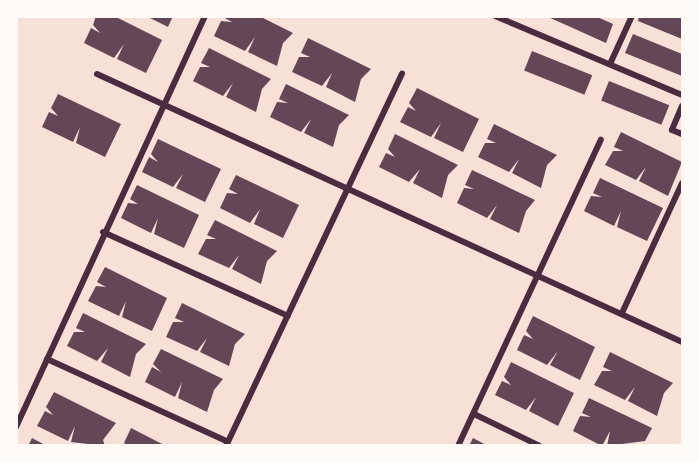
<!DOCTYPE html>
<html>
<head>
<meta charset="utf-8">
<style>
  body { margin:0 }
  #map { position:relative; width:699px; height:462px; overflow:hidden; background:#f7e1d7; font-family:Barlow,sans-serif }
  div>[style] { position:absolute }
  .building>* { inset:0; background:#644757; transform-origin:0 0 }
  .minor>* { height:6px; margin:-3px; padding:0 3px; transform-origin:3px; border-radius:3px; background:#4a2c40 }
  span { translate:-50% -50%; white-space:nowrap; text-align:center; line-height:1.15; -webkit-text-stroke:6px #fffaf5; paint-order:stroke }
  .frame { position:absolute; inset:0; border:18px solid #fffaf5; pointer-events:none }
</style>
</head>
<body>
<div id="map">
  <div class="building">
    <div style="clip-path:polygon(96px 16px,114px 16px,162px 40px,146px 73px,117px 59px,124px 44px,114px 58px,84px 43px,91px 28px,100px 33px,93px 25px)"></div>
    <div style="clip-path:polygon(146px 16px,173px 16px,168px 27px)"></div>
    <div style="clip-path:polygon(221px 16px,259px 16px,293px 33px,283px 43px,277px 66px,248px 52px,255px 37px,245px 51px,214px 36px,221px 21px,232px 22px)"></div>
    <div style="clip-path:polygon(546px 16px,595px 16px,613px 24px,606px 43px)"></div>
    <div style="clip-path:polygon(639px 16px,682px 16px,682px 39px,638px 21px)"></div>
    <div style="clip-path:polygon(633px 34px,682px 54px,682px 76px,625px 53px)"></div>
    <div style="clip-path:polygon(308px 38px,371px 69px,361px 79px,355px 102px,326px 87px,332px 73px,322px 86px,292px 72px,299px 57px,310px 57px,301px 53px)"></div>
    <div style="clip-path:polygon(209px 48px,271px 79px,262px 89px,256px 112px,226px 97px,233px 83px,223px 96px,193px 81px,200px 67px,210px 67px,201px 63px)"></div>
    <div style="left:532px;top:51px;width:65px;height:21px;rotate:22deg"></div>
    <div style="left:609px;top:81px;width:65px;height:21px;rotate:22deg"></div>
    <div style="clip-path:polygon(286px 84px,349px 115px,339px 125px,333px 147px,304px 133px,311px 119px,301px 132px,270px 117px,277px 102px,288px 103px,279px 99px)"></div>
    <div style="clip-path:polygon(417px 88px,479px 119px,463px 152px,434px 138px,441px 123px,431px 137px,400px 122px,408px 107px,416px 111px,409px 103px)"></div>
    <div style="clip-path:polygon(58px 94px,121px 124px,105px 157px,76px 143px,80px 127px,73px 142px,42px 127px,49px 112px,58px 116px,51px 108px)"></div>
    <div style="clip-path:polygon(494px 124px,557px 155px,547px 165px,541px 188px,512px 173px,519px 159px,509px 172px,478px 157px,485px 143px,496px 143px,487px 139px)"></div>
    <div style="clip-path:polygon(621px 132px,682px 162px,668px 196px,639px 181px,646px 167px,636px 180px,605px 165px,613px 151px,623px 151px,614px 147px)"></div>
    <div style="clip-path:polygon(395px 134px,458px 165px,448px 175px,442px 198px,413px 183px,420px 169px,409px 182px,379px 167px,386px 153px,395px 157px,388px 149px)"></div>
    <div style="clip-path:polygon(158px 139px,221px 169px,205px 202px,176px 188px,183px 174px,173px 187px,142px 172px,149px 157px,158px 162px,151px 154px)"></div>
    <div style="clip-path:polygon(472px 170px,535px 200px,526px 211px,519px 233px,490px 219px,497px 205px,487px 218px,457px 203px,464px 188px,474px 189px,465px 185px)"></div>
    <div style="clip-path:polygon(236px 175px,299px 205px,283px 238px,254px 224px,260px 209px,250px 223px,220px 208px,227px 193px,238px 194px,229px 189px)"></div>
    <div style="clip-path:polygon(600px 178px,663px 208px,647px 241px,617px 227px,621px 211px,614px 226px,584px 211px,591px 196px,602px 197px,593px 193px)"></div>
    <div style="clip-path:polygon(137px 185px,199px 215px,184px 248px,154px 234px,158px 218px,151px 233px,121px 218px,128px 203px,138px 204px,130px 199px)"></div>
    <div style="clip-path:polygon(215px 220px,277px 251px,267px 261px,261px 284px,232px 269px,239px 255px,229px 268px,198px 254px,206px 239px,216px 239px,207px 235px)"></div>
    <div style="clip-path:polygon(105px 267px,167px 298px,152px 331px,122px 317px,126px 301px,119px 316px,88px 301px,96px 286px,106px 287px,97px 282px)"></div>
    <div style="clip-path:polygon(182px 303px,245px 334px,235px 344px,229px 366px,200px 352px,207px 338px,197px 351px,166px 337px,173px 322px,184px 322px,175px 318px)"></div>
    <div style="clip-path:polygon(83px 313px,146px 344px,136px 354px,130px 377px,101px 362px,108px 348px,97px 361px,67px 346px,74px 332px,85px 332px,76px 328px)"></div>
    <div style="clip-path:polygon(533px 316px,595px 347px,580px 380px,550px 365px,558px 351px,547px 365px,517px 350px,524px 335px,533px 339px,526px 331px)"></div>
    <div style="clip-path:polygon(161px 349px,223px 379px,214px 390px,207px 412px,178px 398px,182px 382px,175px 397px,145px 382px,152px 367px,161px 372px,153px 364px)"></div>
    <div style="clip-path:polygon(610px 352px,673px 383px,664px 393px,657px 416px,628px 401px,635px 387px,625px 400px,594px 385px,602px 371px,612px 371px,603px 367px)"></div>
    <div style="clip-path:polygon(511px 362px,574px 393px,558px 426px,529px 411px,536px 397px,526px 410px,495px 395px,502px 381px,511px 385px,504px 377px)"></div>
    <div style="clip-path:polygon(54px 392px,116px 423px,103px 440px,105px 446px,71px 442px,75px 426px,68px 441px,37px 426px,45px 411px,53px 415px,46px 407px)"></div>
    <div style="clip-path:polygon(589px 398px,652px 428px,645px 441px,607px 446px,610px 431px,602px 446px,573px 431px,580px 416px,591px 417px,582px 413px)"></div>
    <div style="clip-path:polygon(131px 428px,166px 446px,129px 446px,124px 443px)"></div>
    <div style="clip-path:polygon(32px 438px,47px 446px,28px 446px)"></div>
    <div style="clip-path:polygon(473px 438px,488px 446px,469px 446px)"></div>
  </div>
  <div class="minor">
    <div style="left:495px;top:16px;width:203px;rotate:22.9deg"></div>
    <div style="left:610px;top:64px;width:53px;rotate:-65.4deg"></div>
    <div style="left:97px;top:74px;width:643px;rotate:24.61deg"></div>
    <div style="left:682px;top:106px;width:26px;rotate:113deg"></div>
    <div style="left:672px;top:130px;width:11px;rotate:22deg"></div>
    <div style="left:103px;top:232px;width:203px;rotate:24.4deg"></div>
    <div style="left:622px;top:313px;width:143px;rotate:-65.2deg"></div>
    <div style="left:47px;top:359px;width:199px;rotate:24.6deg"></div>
    <div style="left:474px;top:414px;width:73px;rotate:25.9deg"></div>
    <div style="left:16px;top:427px;width:452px;rotate:-65.3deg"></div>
    <div style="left:226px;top:446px;width:412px;rotate:-64.7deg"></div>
    <div style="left:458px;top:446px;width:338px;rotate:-65deg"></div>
  </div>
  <div class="frame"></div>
</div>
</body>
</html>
